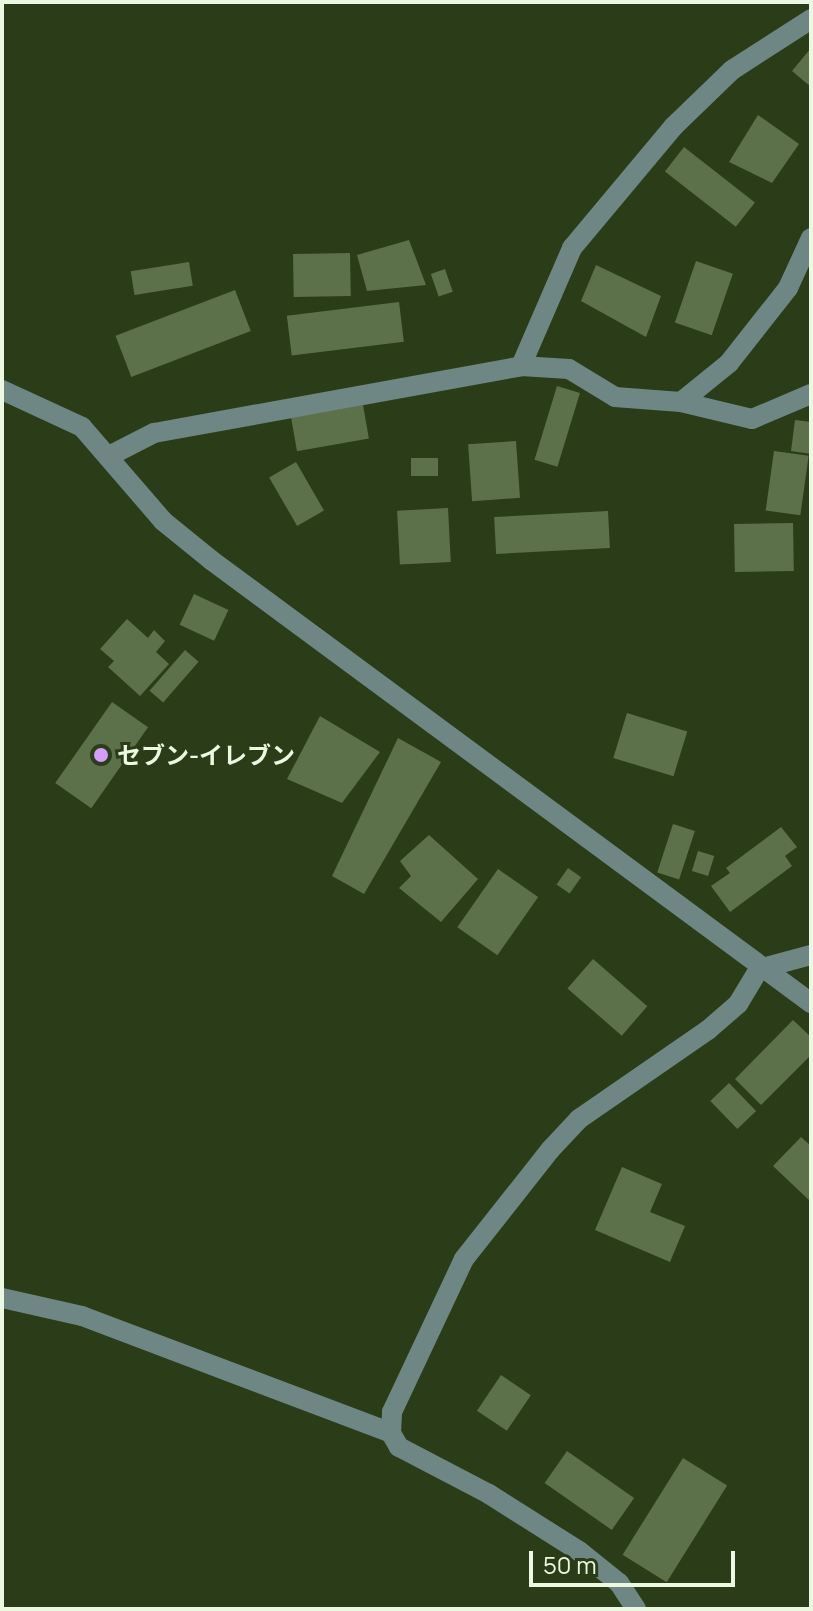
<!DOCTYPE html>
<html>
<head>
<meta charset="utf-8">
<style>
  body { margin:0 }
  #map { position:relative; width:813px; height:1611px; overflow:hidden; background:#2b3d18; font-family:Manrope,"Noto Sans JP",sans-serif }
  div>[style] { position:absolute }
  .building>* { inset:0; background:#5c7049; transform-origin:0 0 }
  .minor>* { height:20px; margin:-10px; padding:0 10px; transform-origin:10px; border-radius:10px; background:#6e8785 }
  .dots>* { width:22px; height:22px; translate:-50% -50%; box-sizing:border-box; border:4px solid #2b3d18; border-radius:50% }
  span { translate:-50% -50%; white-space:nowrap; text-align:center; line-height:1.15; -webkit-text-stroke:6px #2b3d18; paint-order:stroke }
  .poi-label { font-size:24px; color:#ecf8e2; font-weight:700 }
  .left { translate:0 -50%; text-align:left }
  .frame { position:absolute; inset:0; border:4px solid #ecf8e2; pointer-events:none }
  .scale { position:absolute; left:529px; top:1551px; width:206px; height:36px; box-sizing:border-box; border:4px solid #ecf8e2; border-top:0; padding-left:10px; font-size:24px; line-height:28px; white-space:nowrap; color:#ecf8e2; -webkit-text-stroke:6px #2b3d18; paint-order:stroke }
</style>
</head>
<body>
<div id="map">
  <div class="building">
    <div style="clip-path:polygon(811px 48px,811px 87px,792px 71px)"></div>
    <div style="clip-path:polygon(758px 115px,799px 144px,772px 183px,729px 162px)"></div>
    <div style="left:684px;top:147px;width:90px;height:31px;rotate:38deg"></div>
    <div style="clip-path:polygon(409px 240px,426px 285px,367px 291px,357px 255px)"></div>
    <div style="left:350px;top:253px;width:43px;height:57px;rotate:89deg"></div>
    <div style="left:696px;top:261px;width:39px;height:65px;rotate:19deg"></div>
    <div style="left:189px;top:262px;width:24px;height:59px;rotate:81deg"></div>
    <div style="clip-path:polygon(596px 265px,661px 296px,646px 337px,581px 301px)"></div>
    <div style="left:445px;top:269px;width:24px;height:15px;rotate:71deg"></div>
    <div style="left:235px;top:290px;width:44px;height:128px;rotate:69deg"></div>
    <div style="left:399px;top:302px;width:40px;height:113px;rotate:83deg"></div>
    <div style="left:557px;top:386px;width:24px;height:77px;rotate:17deg"></div>
    <div style="left:363px;top:405px;width:34px;height:73px;rotate:80deg"></div>
    <div style="clip-path:polygon(795px 420px,811px 422px,811px 454px,791px 451px)"></div>
    <div style="left:516px;top:441px;width:57px;height:48px;rotate:86deg"></div>
    <div style="left:774px;top:451px;width:35px;height:60px;rotate:8deg"></div>
    <div style="left:411px;top:458px;width:27px;height:18px"></div>
    <div style="left:296px;top:462px;width:56px;height:31px;rotate:60deg"></div>
    <div style="left:448px;top:508px;width:54px;height:51px;rotate:87deg"></div>
    <div style="left:608px;top:511px;width:37px;height:114px;rotate:87deg"></div>
    <div style="left:793px;top:523px;width:48px;height:59px;rotate:89deg"></div>
    <div style="left:194px;top:594px;width:38px;height:34px;rotate:25deg"></div>
    <div style="clip-path:polygon(127px 619px,148px 638px,154px 630px,165px 641px,156px 652px,169px 664px,140px 696px,108px 667px,114px 661px,100px 649px)"></div>
    <div style="left:185px;top:650px;width:18px;height:54px;rotate:41deg"></div>
    <div style="left:112px;top:702px;width:44px;height:99px;rotate:35deg"></div>
    <div style="left:627px;top:713px;width:63px;height:47px;rotate:17deg"></div>
    <div style="clip-path:polygon(320px 716px,380px 752px,342px 803px,287px 779px)"></div>
    <div style="clip-path:polygon(398px 738px,441px 762px,364px 894px,332px 876px)"></div>
    <div style="left:673px;top:824px;width:23px;height:51px;rotate:18deg"></div>
    <div style="clip-path:polygon(781px 827px,797px 847px,785px 856px,792px 866px,730px 912px,711px 886px,730px 873px,726px 868px)"></div>
    <div style="clip-path:polygon(429px 835px,478px 879px,441px 922px,399px 888px,411px 876px,400px 861px)"></div>
    <div style="left:698px;top:851px;width:17px;height:21px;rotate:17deg"></div>
    <div style="left:568px;top:868px;width:16px;height:20px;rotate:35deg"></div>
    <div style="left:498px;top:869px;width:49px;height:71px;rotate:35deg"></div>
    <div style="left:593px;top:959px;width:72px;height:39px;rotate:41deg"></div>
    <div style="clip-path:polygon(793px 1020px,811px 1037px,811px 1055px,761px 1105px,735px 1079px)"></div>
    <div style="left:729px;top:1083px;width:39px;height:26px;rotate:46deg"></div>
    <div style="clip-path:polygon(801px 1137px,811px 1146px,811px 1202px,773px 1166px)"></div>
    <div style="clip-path:polygon(622px 1167px,662px 1184px,650px 1212px,685px 1226px,670px 1262px,595px 1230px)"></div>
    <div style="left:501px;top:1375px;width:36px;height:43px;rotate:34deg"></div>
    <div style="left:567px;top:1451px;width:82px;height:39px;rotate:35deg"></div>
    <div style="left:683px;top:1458px;width:52px;height:114px;rotate:32deg"></div>
  </div>
  <div class="minor">
    <div style="left:521px;top:366px;width:129px;rotate:-66.6deg"></div>
    <div style="left:572px;top:248px;width:158px;rotate:-50.1deg"></div>
    <div style="left:673px;top:127px;width:82px;rotate:-44deg"></div>
    <div style="left:732px;top:70px;width:94px;rotate:-32.8deg"></div>
    <div style="left:2px;top:390px;width:88px;rotate:24.8deg"></div>
    <div style="left:82px;top:427px;width:124px;rotate:49.2deg"></div>
    <div style="left:163px;top:521px;width:62px;rotate:39.1deg"></div>
    <div style="left:211px;top:560px;width:746px;rotate:36.44deg"></div>
    <div style="left:681px;top:402px;width:62px;rotate:-39.1deg"></div>
    <div style="left:729px;top:363px;width:95px;rotate:-51.8deg"></div>
    <div style="left:788px;top:288px;width:55px;rotate:-65.3deg"></div>
    <div style="left:109px;top:456px;width:51px;rotate:-27.1deg"></div>
    <div style="left:154px;top:433px;width:373px;rotate:-10.3deg"></div>
    <div style="left:521px;top:366px;width:48px;rotate:3.6deg"></div>
    <div style="left:569px;top:369px;width:54px;rotate:31.3deg"></div>
    <div style="left:615px;top:397px;width:66px;rotate:4.3deg"></div>
    <div style="left:681px;top:402px;width:73px;rotate:13.5deg"></div>
    <div style="left:752px;top:419px;width:64px;rotate:-23deg"></div>
    <div style="left:2px;top:1298px;width:82px;rotate:12.7deg"></div>
    <div style="left:82px;top:1316px;width:330px;rotate:20.7deg"></div>
    <div style="left:636px;top:1609px;width:31px;rotate:-123deg"></div>
    <div style="left:619px;top:1583px;width:51px;rotate:-141.3deg"></div>
    <div style="left:579px;top:1551px;width:107px;rotate:-147.7deg"></div>
    <div style="left:489px;top:1494px;width:102px;rotate:-152.4deg"></div>
    <div style="left:399px;top:1447px;width:16px;rotate:-120deg"></div>
    <div style="left:391px;top:1433px;width:21px;rotate:-87deg"></div>
    <div style="left:392px;top:1412px;width:169px;rotate:-64.8deg"></div>
    <div style="left:464px;top:1259px;width:139px;rotate:-51.7deg"></div>
    <div style="left:550px;top:1150px;width:42px;rotate:-46.9deg"></div>
    <div style="left:579px;top:1119px;width:157px;rotate:-34.6deg"></div>
    <div style="left:708px;top:1030px;width:40px;rotate:-41deg"></div>
    <div style="left:738px;top:1004px;width:41px;rotate:-59deg"></div>
    <div style="left:759px;top:969px;width:54px;rotate:-15.1deg"></div>
  </div>
  <div class="dots">
    <div style="left:101px;top:755px;background:#d49cfb"></div>
  </div>
  <div class="poi-label">
    <span class="left" style="left:117px;top:755px">セブン-イレブン</span>
  </div>
  <div class="frame"></div>
  <div class="scale">50 m</div>
</div>
</body>
</html>
